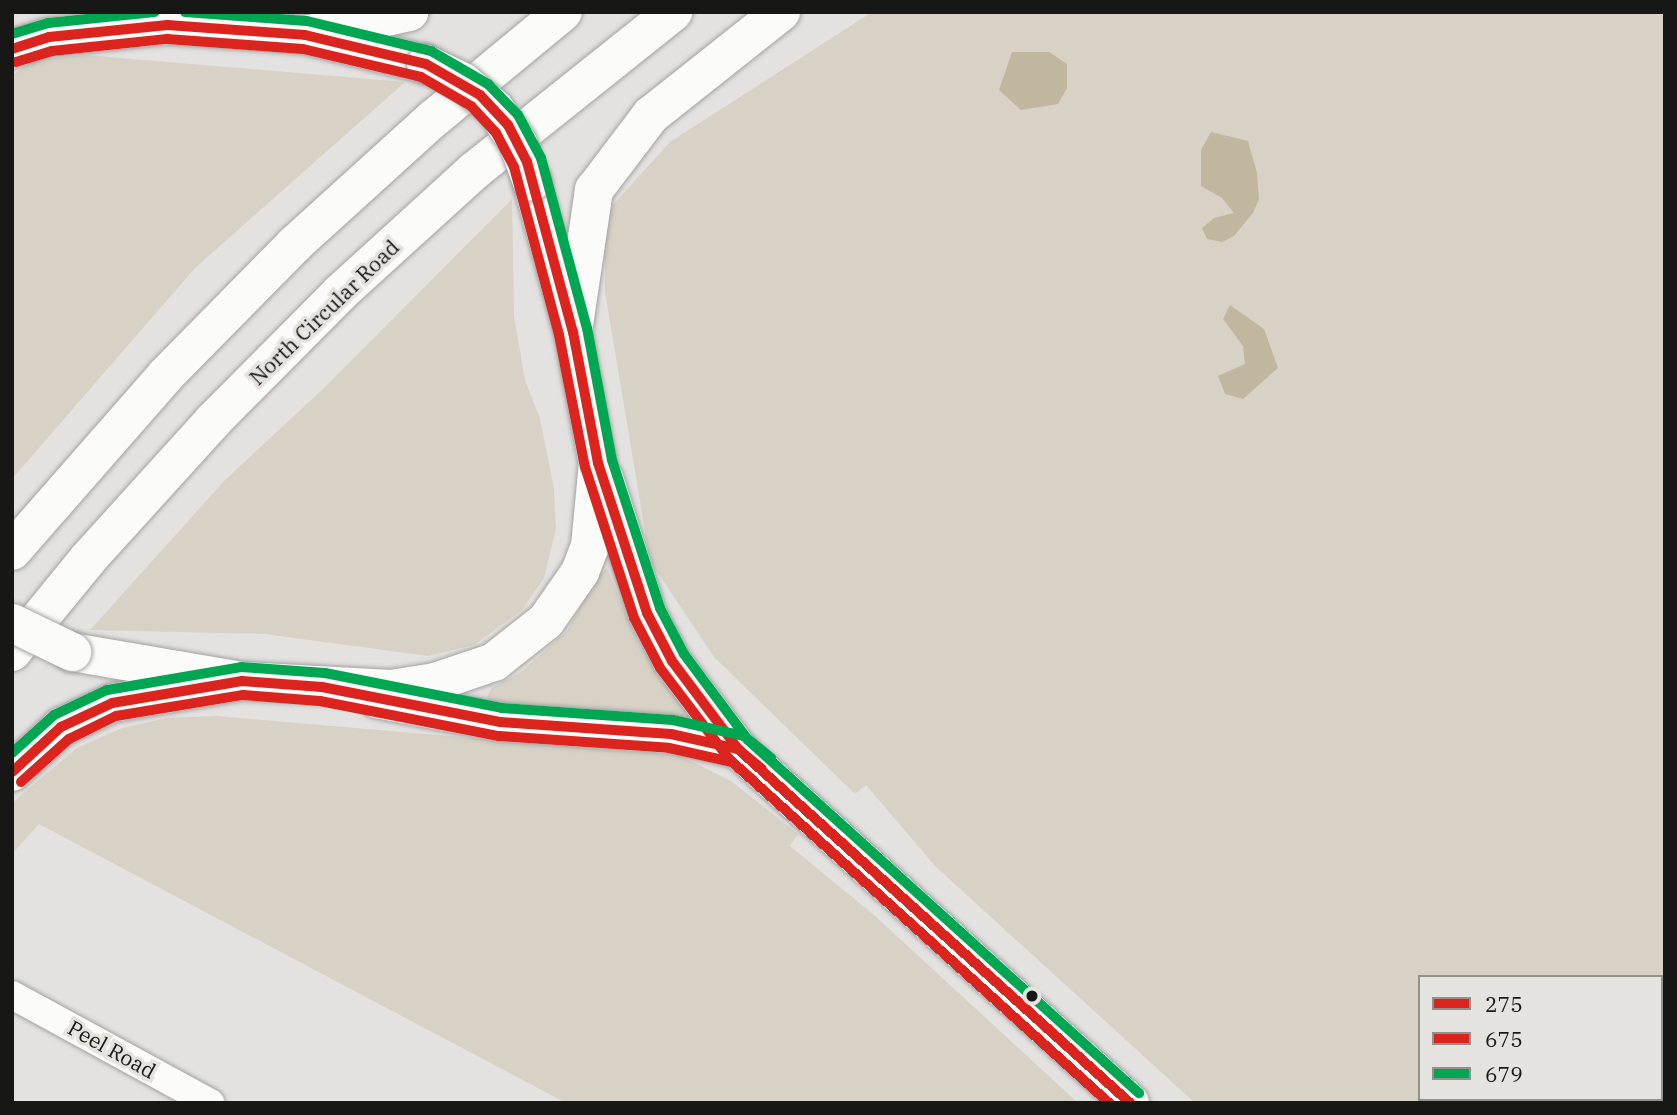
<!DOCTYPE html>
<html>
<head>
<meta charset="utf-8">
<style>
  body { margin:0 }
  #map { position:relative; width:1677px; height:1115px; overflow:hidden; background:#e4e2e0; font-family:"IBM Plex Serif",serif }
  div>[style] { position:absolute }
  .green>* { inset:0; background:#d7d2c5 }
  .water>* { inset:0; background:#c1b79e }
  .roads { filter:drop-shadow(0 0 2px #a3a2a1) drop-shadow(0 0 2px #a3a2a1) }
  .street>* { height:28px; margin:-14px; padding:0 14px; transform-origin:14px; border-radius:14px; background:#fbfbfa }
  .primary>* { height:38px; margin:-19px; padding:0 19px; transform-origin:19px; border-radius:19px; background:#fbfbfa }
  .highway>* { height:38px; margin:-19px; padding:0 19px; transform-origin:19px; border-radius:19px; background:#fbfbfa }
  .bridges { filter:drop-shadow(0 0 2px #a3a2a1) drop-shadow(0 0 2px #a3a2a1) }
  .primary-bridge>* { height:38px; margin:-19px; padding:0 19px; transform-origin:19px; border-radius:19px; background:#fbfbfa }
  .bus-1>* { height:10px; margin:-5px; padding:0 5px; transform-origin:5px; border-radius:5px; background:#dc241f }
  .bus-2>* { height:10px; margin:-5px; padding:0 5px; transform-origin:5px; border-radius:5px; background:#dc241f }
  .bus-3>* { height:10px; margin:-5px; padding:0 5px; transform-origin:5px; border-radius:5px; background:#00a651 }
  .dots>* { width:19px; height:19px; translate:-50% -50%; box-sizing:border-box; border:4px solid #e5e3df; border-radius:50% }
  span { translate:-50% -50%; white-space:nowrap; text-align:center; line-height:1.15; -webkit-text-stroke:7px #e5e3df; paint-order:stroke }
  .street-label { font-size:21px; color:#171715 }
  .frame { position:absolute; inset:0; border:14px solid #171715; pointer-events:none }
  .legend { position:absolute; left:1418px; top:975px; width:245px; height:126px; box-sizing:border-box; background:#e5e3df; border:2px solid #93918e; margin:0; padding:9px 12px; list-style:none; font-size:21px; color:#171715 }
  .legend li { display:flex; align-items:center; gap:14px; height:35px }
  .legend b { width:35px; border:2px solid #93918e }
</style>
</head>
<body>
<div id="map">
  <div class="green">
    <div style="clip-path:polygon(evenodd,872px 12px,1665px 12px,1665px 1103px,1195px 1103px,935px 866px,866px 785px,855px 794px,714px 657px,650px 561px,605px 292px,605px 232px,612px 206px,670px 142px,872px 12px,1420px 977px,1661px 977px,1661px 1099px,1420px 1099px,1420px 977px)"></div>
    <div style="clip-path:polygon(86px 55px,405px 82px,195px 268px,12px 479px,12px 75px,36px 60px)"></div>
    <div style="clip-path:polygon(512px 199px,514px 316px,525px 380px,540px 419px,554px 488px,556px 529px,544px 578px,522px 610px,474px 645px,428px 656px,265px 634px,90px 630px,225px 480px,323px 389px)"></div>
    <div style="clip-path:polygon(607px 568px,639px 645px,686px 709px,683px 718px,490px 702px,487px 697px,492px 687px,520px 673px,567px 631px,597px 576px)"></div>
    <div style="clip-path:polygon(216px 716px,681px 756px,731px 781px,798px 834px,790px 846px,874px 915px,1078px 1103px,566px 1103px,39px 824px,12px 854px,12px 803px,77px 748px,122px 728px,167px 718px)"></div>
  </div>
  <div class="water">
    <div style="clip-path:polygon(1012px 52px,1049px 52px,1067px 64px,1067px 88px,1058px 104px,1021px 110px,999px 90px)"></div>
    <div style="clip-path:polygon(1211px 132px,1248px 141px,1257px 173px,1259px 199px,1253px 213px,1234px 236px,1222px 242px,1207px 239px,1202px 228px,1214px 218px,1234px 213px,1222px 198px,1201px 186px,1201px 150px)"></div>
    <div style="clip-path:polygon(1230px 305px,1264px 329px,1278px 368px,1243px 399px,1225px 394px,1218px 376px,1245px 364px,1243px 346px,1223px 319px)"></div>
  </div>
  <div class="roads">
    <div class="street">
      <div style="left:12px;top:995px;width:226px;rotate:28.6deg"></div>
    </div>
    <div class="primary">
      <div style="left:12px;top:49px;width:39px;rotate:-18deg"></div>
      <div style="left:49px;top:37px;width:119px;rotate:-5.8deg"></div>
      <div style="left:167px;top:25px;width:138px;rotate:4.1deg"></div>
      <div style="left:305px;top:35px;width:124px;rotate:13.5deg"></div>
      <div style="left:604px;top:478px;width:142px;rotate:72.3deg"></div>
      <div style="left:647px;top:613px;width:54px;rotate:62.5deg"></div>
      <div style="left:672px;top:661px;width:110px;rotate:53.1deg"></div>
      <div style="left:738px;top:749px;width:528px;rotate:42.08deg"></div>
      <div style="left:72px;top:652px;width:172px;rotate:9.7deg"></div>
      <div style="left:242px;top:681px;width:149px;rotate:3.1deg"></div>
      <div style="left:391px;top:689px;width:45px;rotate:-9deg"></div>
      <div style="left:435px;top:682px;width:62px;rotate:-18.7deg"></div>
      <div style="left:494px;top:662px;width:66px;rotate:-38.3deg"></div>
      <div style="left:546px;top:621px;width:60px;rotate:-55.2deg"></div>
      <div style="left:580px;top:572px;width:28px;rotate:-69deg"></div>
      <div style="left:590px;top:546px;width:83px;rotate:-84.5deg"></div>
      <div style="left:598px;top:463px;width:133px;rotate:-100.8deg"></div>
      <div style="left:573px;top:332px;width:156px;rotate:-105.3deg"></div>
      <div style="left:377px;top:699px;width:125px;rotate:10.6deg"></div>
      <div style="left:500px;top:722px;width:171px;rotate:4deg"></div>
      <div style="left:671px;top:734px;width:69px;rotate:12.6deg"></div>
    </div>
    <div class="highway">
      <div style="left:305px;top:35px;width:107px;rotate:-12.5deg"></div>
      <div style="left:573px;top:332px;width:144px;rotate:-81.6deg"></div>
      <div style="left:594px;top:190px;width:94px;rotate:-52.8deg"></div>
      <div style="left:651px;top:115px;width:166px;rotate:-38.4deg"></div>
      <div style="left:12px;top:551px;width:234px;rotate:-48.8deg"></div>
      <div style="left:166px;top:375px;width:184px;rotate:-45.4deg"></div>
      <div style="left:295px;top:244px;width:186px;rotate:-42.2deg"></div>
      <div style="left:433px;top:119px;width:168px;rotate:-39.5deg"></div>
      <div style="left:12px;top:652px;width:120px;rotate:-50.7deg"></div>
      <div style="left:88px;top:559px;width:186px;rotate:-47.8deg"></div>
      <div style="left:213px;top:421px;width:180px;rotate:-45.2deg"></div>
      <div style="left:340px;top:293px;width:181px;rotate:-42.3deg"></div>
      <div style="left:474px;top:171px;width:255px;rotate:-38.6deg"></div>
      <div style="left:12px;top:772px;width:67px;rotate:-42.6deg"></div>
      <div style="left:61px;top:727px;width:56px;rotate:-25.2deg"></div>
      <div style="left:112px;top:703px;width:132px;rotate:-9.6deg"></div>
    </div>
  </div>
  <div class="bridges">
    <div class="primary-bridge">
      <div style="left:426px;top:64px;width:41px;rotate:25.9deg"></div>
      <div style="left:463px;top:82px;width:42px;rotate:40.2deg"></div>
      <div style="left:495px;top:109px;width:41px;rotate:55.9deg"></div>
      <div style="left:518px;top:143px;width:41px;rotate:70.3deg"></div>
      <div style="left:12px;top:623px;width:67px;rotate:25.8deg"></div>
    </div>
  </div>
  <div class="bus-1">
    <div style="left:12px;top:49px;width:39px;rotate:-18deg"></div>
    <div style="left:49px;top:37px;width:119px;rotate:-5.8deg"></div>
    <div style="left:167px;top:25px;width:138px;rotate:4.1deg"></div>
    <div style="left:305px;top:35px;width:124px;rotate:13.5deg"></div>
    <div style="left:426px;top:64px;width:62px;rotate:29.9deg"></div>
    <div style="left:480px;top:95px;width:41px;rotate:47deg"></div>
    <div style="left:508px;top:125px;width:42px;rotate:62.8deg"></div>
    <div style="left:527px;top:162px;width:176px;rotate:74.9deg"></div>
    <div style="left:573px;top:332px;width:133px;rotate:79.2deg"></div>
    <div style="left:598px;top:463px;width:158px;rotate:71.9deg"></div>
    <div style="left:647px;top:613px;width:54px;rotate:62.5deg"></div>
    <div style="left:672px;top:661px;width:110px;rotate:53.1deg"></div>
    <div style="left:738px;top:749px;width:528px;rotate:42.08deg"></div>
    <div style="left:12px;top:772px;width:67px;rotate:-42.6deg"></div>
    <div style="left:61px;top:727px;width:56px;rotate:-25.2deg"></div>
    <div style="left:112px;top:703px;width:132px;rotate:-9.6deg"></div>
    <div style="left:242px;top:681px;width:80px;rotate:4.3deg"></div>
    <div style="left:322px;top:687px;width:181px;rotate:11.1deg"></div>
    <div style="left:500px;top:722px;width:171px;rotate:4deg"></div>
    <div style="left:671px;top:734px;width:69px;rotate:12.6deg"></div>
    <div style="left:738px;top:749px;width:31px;rotate:40deg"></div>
  </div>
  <div class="bus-2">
    <div style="left:16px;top:62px;width:38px;rotate:-17deg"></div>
    <div style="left:52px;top:51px;width:116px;rotate:-6deg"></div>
    <div style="left:167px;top:39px;width:136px;rotate:4.2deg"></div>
    <div style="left:303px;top:49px;width:121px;rotate:13.3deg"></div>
    <div style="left:421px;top:77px;width:58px;rotate:30.1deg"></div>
    <div style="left:471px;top:106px;width:37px;rotate:47deg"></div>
    <div style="left:496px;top:133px;width:38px;rotate:62deg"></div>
    <div style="left:514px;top:167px;width:174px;rotate:75deg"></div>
    <div style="left:559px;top:335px;width:135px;rotate:78.9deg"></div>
    <div style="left:585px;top:467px;width:159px;rotate:72deg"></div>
    <div style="left:634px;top:618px;width:56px;rotate:62.5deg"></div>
    <div style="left:660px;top:668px;width:114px;rotate:52.8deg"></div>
    <div style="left:729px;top:759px;width:513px;rotate:42.15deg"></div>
    <div style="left:21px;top:782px;width:64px;rotate:-41.9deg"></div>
    <div style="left:69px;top:739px;width:52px;rotate:-26.1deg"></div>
    <div style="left:116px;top:716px;width:129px;rotate:-9.4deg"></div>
    <div style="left:243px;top:695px;width:77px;rotate:4.5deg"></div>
    <div style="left:320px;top:701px;width:182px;rotate:11.1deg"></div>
    <div style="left:499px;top:736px;width:170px;rotate:4deg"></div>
    <div style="left:669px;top:748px;width:65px;rotate:12.5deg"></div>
    <div style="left:732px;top:762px;width:28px;rotate:41deg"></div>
  </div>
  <div class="bus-3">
    <div style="left:185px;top:12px;width:122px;rotate:4.2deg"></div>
    <div style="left:307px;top:21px;width:128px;rotate:13.6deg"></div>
    <div style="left:431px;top:51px;width:66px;rotate:30.1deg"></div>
    <div style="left:488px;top:84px;width:43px;rotate:45.9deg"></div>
    <div style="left:518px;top:115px;width:49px;rotate:61.9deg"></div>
    <div style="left:541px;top:158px;width:176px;rotate:74.9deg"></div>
    <div style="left:587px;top:328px;width:134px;rotate:79.3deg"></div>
    <div style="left:612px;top:460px;width:156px;rotate:72deg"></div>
    <div style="left:660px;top:608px;width:52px;rotate:62.4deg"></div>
    <div style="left:684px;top:654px;width:107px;rotate:53.3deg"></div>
    <div style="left:748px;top:740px;width:527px;rotate:42.08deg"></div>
    <div style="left:12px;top:34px;width:38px;rotate:-17deg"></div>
    <div style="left:48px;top:23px;width:107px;rotate:-5.9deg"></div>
    <div style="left:12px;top:753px;width:57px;rotate:-42.1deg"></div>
    <div style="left:54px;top:715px;width:59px;rotate:-25.3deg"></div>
    <div style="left:107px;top:690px;width:136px;rotate:-9.7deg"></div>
    <div style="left:241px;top:667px;width:84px;rotate:4.1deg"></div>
    <div style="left:325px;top:673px;width:180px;rotate:11.2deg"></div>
    <div style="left:502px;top:708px;width:171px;rotate:4deg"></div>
    <div style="left:673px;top:720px;width:73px;rotate:12.7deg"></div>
    <div style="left:744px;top:736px;width:35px;rotate:39deg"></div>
  </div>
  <div class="dots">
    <div style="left:1032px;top:996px;background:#171715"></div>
  </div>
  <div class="street-label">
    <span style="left:324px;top:312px;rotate:-44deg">North Circular Road</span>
    <span style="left:112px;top:1049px;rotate:29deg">Peel Road</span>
  </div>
  <div class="frame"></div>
  <ul class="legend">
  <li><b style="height:9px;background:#dc241f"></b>275</li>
  <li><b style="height:9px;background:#dc241f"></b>675</li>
  <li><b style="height:9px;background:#00a651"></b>679</li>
  </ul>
</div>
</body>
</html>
